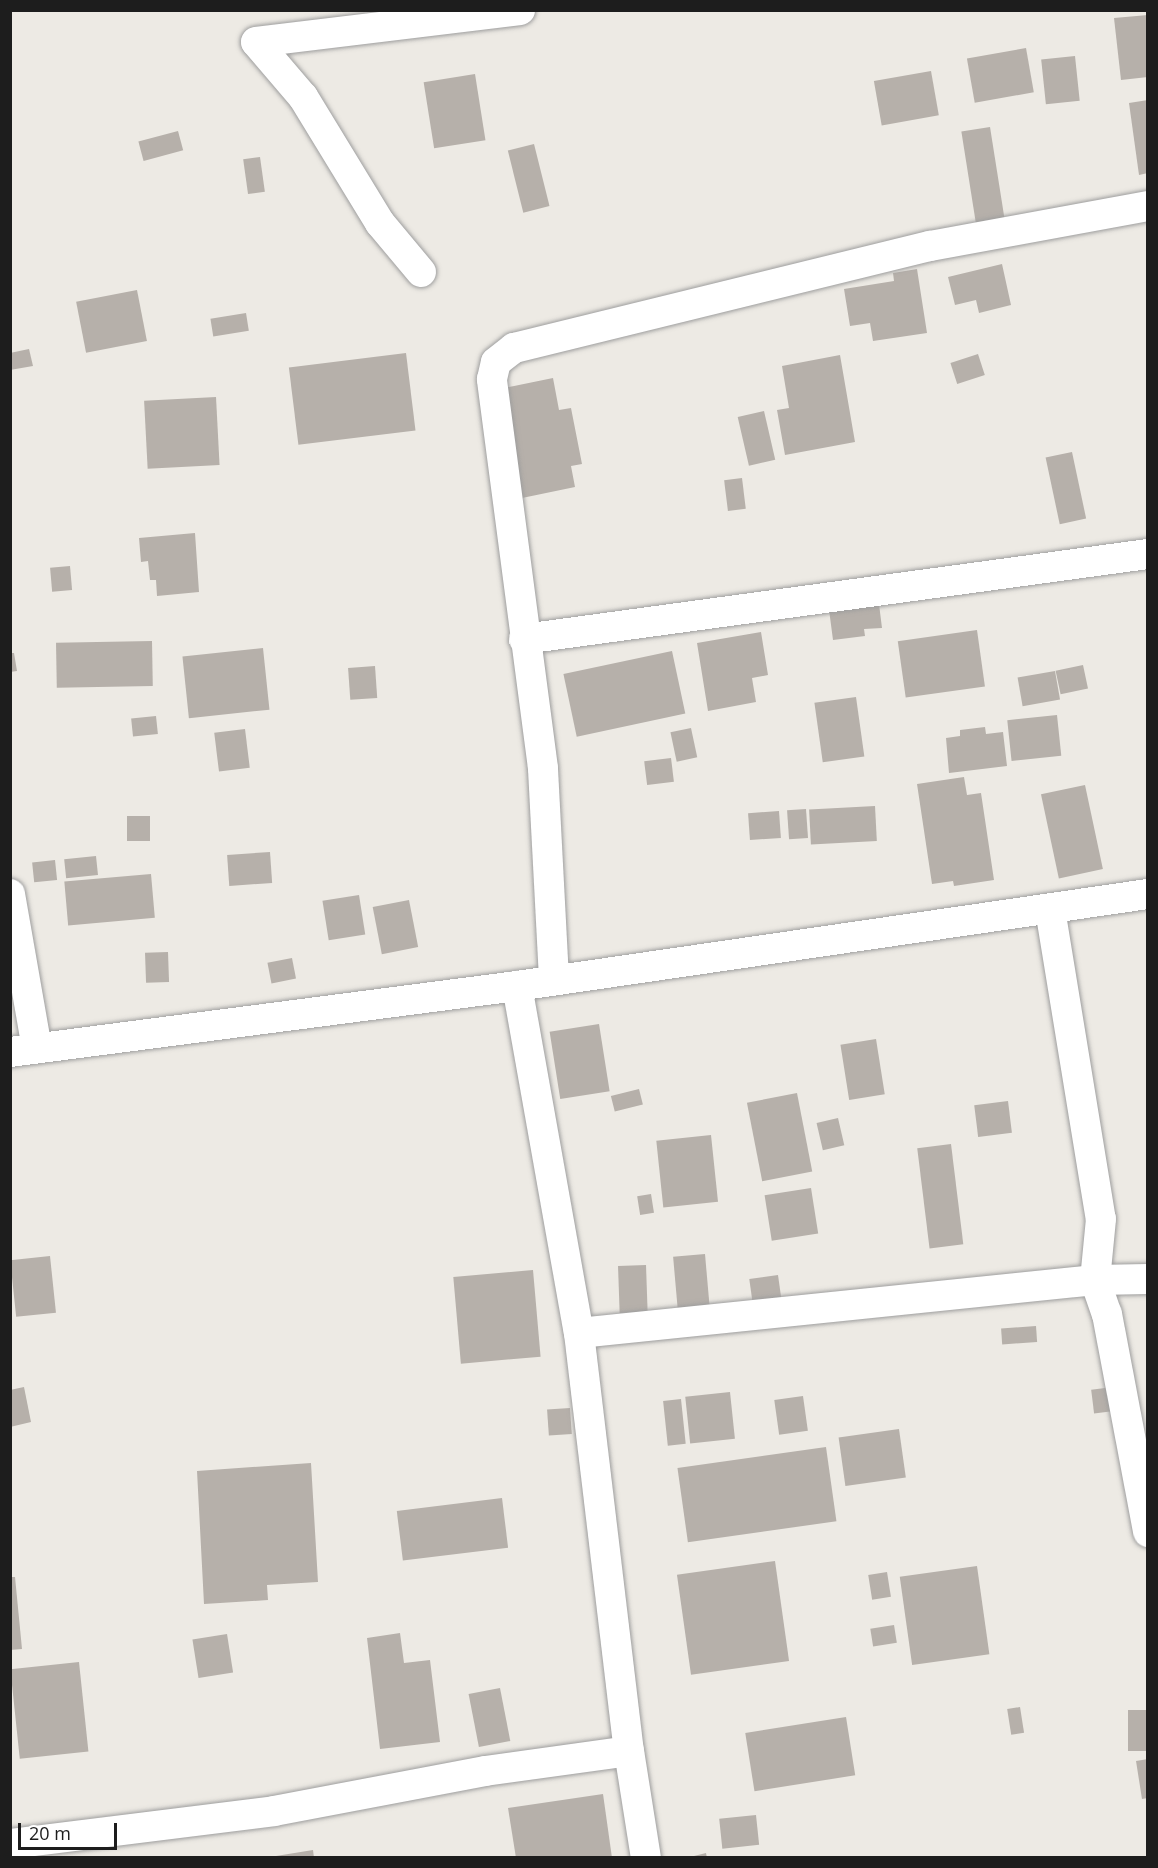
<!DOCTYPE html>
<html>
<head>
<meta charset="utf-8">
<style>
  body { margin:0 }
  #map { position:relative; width:1158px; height:1868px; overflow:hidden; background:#edeae4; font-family:"Open Sans",sans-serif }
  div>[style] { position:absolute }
  .building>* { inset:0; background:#b6b0aa; transform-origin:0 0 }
  .roads { filter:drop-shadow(0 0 2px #9e9e9e) drop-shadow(0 0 2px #9e9e9e) }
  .minor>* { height:30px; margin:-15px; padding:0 15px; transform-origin:15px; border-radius:15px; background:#fff }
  span { translate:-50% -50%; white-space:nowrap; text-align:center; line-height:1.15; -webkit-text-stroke:6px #fff; paint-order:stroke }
  .frame { position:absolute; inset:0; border:12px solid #1d1d1d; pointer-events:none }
  .scale { position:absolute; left:18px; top:1823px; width:99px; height:27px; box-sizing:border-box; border:3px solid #1d1d1d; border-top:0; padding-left:8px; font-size:18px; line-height:21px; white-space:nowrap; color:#1d1d1d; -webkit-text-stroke:4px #fff; paint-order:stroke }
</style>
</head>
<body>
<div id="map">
  <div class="building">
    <div style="clip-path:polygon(1148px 15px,1148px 77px,1121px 80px,1114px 18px)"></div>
    <div style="left:1026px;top:48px;width:45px;height:60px;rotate:80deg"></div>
    <div style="left:1075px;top:56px;width:45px;height:34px;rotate:84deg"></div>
    <div style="left:931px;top:71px;width:45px;height:58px;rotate:80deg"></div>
    <div style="left:475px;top:74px;width:67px;height:52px;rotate:81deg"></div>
    <div style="clip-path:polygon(1148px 100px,1148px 173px,1139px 175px,1129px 103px)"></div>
    <div style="left:990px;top:127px;width:100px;height:29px;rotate:81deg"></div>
    <div style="left:178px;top:131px;width:20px;height:41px;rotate:75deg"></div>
    <div style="left:534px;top:144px;width:64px;height:27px;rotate:76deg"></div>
    <div style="left:260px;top:157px;width:35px;height:17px;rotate:82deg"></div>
    <div style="clip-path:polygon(1002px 264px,1011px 305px,979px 313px,976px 300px,955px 305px,948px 277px)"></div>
    <div style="clip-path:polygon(917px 269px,927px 333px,873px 341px,870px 323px,850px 326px,844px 289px,894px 281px,893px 273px)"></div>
    <div style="left:137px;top:290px;width:52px;height:62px;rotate:79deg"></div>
    <div style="left:246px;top:313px;width:18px;height:36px;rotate:81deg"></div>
    <div style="clip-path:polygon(29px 349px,33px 366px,10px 370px,10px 353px)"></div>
    <div style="left:406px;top:353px;width:78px;height:118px;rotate:83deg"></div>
    <div style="left:978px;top:354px;width:22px;height:29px;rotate:72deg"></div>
    <div style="clip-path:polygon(840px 355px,855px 442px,785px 455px,777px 410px,789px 408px,782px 366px)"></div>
    <div style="clip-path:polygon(553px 378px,559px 410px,571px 408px,582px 464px,571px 466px,575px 487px,522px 498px,499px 389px)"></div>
    <div style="left:216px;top:397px;width:68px;height:72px;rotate:87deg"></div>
    <div style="left:764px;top:411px;width:50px;height:27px;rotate:77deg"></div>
    <div style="left:1072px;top:452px;width:68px;height:27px;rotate:78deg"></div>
    <div style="left:742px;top:478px;width:31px;height:18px;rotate:83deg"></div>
    <div style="clip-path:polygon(195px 533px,199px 592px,157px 596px,156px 580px,150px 580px,148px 561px,141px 562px,139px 538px)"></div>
    <div style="left:70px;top:566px;width:24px;height:20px;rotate:85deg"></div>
    <div style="clip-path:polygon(878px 596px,882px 628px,864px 629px,865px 636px,833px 640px,828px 602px)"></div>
    <div style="left:977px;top:630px;width:57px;height:80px;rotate:82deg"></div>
    <div style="clip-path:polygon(761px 632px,768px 675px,752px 678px,756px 702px,708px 711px,697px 643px)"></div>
    <div style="left:152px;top:641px;width:45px;height:96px;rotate:89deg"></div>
    <div style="left:263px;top:648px;width:62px;height:81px;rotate:84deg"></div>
    <div style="left:672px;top:651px;width:64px;height:111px;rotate:78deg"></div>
    <div style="clip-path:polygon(10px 653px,14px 653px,17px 671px,10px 672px)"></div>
    <div style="left:1083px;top:665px;width:24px;height:28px;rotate:78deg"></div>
    <div style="left:375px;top:666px;width:32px;height:27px;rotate:86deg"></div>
    <div style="left:1055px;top:671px;width:29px;height:38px;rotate:80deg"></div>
    <div style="left:856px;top:697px;width:60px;height:42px;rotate:82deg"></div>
    <div style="left:1057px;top:715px;width:41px;height:50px;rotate:84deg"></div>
    <div style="left:156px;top:716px;width:18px;height:25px;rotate:84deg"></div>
    <div style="clip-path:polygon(985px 727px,986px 734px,1003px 732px,1007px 766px,949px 773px,946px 738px,960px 736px,960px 730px)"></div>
    <div style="left:691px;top:728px;width:30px;height:21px;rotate:78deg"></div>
    <div style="left:245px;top:729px;width:39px;height:31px;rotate:83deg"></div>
    <div style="left:671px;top:758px;width:24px;height:27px;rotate:83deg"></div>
    <div style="clip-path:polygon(964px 777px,967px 795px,981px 793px,994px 880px,954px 886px,953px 881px,932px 884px,917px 784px)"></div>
    <div style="left:1085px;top:785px;width:86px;height:45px;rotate:78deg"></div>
    <div style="left:875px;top:806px;width:35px;height:66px;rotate:87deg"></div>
    <div style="left:806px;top:809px;width:29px;height:19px;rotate:86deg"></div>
    <div style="left:779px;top:811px;width:27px;height:31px;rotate:86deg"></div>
    <div style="left:127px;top:816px;width:23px;height:25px"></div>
    <div style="left:270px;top:852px;width:31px;height:43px;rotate:86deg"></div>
    <div style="left:96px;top:856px;width:19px;height:32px;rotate:84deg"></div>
    <div style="left:55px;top:860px;width:20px;height:23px;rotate:84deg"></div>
    <div style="left:151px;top:874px;width:44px;height:87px;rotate:85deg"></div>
    <div style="left:359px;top:895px;width:40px;height:37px;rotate:81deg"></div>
    <div style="left:409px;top:900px;width:48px;height:37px;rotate:79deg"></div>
    <div style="left:168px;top:952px;width:30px;height:23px;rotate:88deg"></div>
    <div style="left:292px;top:958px;width:21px;height:25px;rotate:79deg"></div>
    <div style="left:599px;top:1024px;width:68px;height:50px;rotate:81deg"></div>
    <div style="left:876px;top:1039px;width:56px;height:36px;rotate:81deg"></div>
    <div style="left:639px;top:1089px;width:16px;height:29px;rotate:76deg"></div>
    <div style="left:797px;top:1093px;width:80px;height:51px;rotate:79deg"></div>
    <div style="left:1008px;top:1101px;width:32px;height:34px;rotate:83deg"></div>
    <div style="left:838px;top:1118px;width:28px;height:22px;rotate:77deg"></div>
    <div style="left:711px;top:1135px;width:67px;height:55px;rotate:84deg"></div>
    <div style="left:951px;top:1144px;width:101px;height:34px;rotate:83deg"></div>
    <div style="left:811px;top:1188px;width:46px;height:47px;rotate:81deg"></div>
    <div style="left:651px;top:1194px;width:19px;height:14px;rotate:81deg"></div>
    <div style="left:705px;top:1254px;width:52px;height:32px;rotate:85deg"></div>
    <div style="left:50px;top:1256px;width:57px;height:40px;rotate:84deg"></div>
    <div style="left:646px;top:1265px;width:47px;height:28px;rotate:88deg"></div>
    <div style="left:533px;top:1270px;width:87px;height:80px;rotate:85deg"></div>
    <div style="left:778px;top:1275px;width:30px;height:29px;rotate:82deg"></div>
    <div style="left:1036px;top:1326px;width:16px;height:35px;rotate:86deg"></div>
    <div style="clip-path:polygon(24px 1387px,31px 1422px,10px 1427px,10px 1390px)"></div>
    <div style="left:1113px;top:1387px;width:24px;height:22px;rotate:83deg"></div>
    <div style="left:730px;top:1392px;width:47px;height:45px;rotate:84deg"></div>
    <div style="left:803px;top:1396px;width:35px;height:29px;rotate:82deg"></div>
    <div style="left:681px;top:1399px;width:45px;height:18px;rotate:84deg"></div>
    <div style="left:570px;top:1408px;width:26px;height:23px;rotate:86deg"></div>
    <div style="left:899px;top:1429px;width:49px;height:61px;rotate:82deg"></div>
    <div style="left:826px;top:1447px;width:75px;height:150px;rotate:82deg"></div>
    <div style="clip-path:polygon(311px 1463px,318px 1582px,267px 1585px,268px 1600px,204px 1604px,197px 1471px)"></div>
    <div style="left:502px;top:1498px;width:50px;height:106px;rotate:83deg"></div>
    <div style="left:775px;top:1561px;width:101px;height:99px;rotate:82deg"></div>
    <div style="left:977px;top:1566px;width:89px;height:78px;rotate:82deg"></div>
    <div style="left:887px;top:1572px;width:25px;height:19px;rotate:81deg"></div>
    <div style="clip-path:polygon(10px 1577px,15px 1577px,22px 1649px,10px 1650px)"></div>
    <div style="left:894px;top:1625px;width:18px;height:24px;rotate:81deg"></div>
    <div style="clip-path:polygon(400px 1633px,404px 1663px,430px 1660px,440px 1742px,380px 1749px,367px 1638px)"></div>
    <div style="left:227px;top:1634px;width:39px;height:35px;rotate:81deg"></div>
    <div style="left:79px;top:1662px;width:90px;height:69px;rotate:84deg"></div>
    <div style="left:500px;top:1688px;width:54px;height:32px;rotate:79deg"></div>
    <div style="left:1020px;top:1707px;width:26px;height:13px;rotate:81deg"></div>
    <div style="left:1148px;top:1710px;width:41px;height:20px;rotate:90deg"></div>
    <div style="left:846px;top:1717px;width:59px;height:102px;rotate:81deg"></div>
    <div style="clip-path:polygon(1148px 1759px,1148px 1798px,1142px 1799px,1136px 1761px)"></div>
    <div style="clip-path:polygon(603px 1794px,612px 1858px,516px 1858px,508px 1808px)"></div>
    <div style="left:756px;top:1815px;width:30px;height:37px;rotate:84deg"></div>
    <div style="clip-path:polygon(313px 1850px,314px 1858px,276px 1858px,276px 1856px)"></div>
    <div style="clip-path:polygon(706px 1853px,707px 1858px,691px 1858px,690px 1857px)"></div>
  </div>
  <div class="roads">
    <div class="minor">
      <div style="left:421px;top:272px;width:64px;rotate:-129.9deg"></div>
      <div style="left:380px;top:223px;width:148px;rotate:-121.4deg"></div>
      <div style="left:303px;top:97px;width:72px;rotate:-130.5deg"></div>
      <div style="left:256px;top:42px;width:266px;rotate:-6.9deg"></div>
      <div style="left:524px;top:639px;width:630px;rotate:-7.76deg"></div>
      <div style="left:10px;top:894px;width:156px;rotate:80.1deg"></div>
      <div style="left:1050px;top:909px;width:314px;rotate:80.7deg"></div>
      <div style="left:1101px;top:1219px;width:61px;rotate:95.6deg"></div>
      <div style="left:1095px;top:1280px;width:36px;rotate:71deg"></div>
      <div style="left:1107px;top:1314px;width:222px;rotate:79.3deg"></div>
      <div style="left:554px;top:979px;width:211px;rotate:-93deg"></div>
      <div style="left:543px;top:768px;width:392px;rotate:-97.5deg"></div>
      <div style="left:492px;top:379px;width:17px;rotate:-77deg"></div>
      <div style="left:496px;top:362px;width:23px;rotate:-38deg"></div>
      <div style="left:514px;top:348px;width:428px;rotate:-13.8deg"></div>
      <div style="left:930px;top:246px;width:222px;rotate:-10.4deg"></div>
      <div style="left:517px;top:986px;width:352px;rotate:79.9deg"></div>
      <div style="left:579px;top:1333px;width:421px;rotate:83.2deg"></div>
      <div style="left:629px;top:1751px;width:108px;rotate:81deg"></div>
      <div style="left:10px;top:1052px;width:511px;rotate:-7.42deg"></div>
      <div style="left:517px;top:986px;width:638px;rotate:-8.3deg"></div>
      <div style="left:579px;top:1333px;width:519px;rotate:-5.86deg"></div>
      <div style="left:1095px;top:1280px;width:53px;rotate:-1.1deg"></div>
      <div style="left:10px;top:1844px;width:266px;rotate:-7.1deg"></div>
      <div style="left:274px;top:1811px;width:215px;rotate:-10.7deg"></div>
      <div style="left:485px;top:1771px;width:145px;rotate:-7.9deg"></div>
    </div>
  </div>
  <div class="frame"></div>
  <div class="scale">20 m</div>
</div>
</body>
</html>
